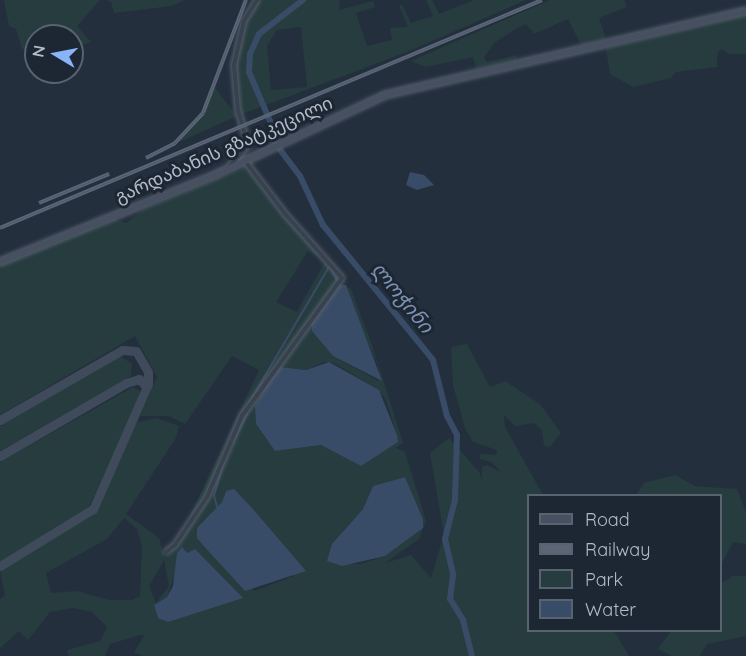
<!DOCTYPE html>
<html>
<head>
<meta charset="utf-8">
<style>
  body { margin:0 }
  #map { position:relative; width:746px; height:656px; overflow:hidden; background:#242f3e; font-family:Quicksand,"Noto Sans Georgian",sans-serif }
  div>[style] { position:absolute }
  .green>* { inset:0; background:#263c3f }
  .water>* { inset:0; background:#394c67 }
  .stream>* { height:1.5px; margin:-0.75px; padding:0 0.75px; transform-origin:0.75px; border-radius:0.75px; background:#394c67 }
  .river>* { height:6px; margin:-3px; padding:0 3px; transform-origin:3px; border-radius:3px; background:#394c67 }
  .taxiway>* { height:9px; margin:-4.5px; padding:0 4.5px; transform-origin:4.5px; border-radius:4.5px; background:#3f4a5a }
  .roads { filter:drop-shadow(0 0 2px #565f6c) drop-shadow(0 0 2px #565f6c) }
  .minor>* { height:4px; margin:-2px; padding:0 2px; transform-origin:2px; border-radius:2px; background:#38414e }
  .secondary>* { height:6px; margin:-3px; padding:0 3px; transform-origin:3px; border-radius:3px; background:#465061 }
  .rail>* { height:4px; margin-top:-2px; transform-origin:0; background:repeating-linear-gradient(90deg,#1d2633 0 4.5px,#5a6575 0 9px); box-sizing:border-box; border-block:2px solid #5a6575 }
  span { translate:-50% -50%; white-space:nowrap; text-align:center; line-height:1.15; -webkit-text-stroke:6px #1d2633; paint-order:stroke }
  .street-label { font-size:18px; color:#b4bcc9 }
  .water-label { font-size:20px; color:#7c92b1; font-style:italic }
  .legend { position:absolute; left:527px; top:494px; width:195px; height:138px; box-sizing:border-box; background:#1d2633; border:2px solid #59626f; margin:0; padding:8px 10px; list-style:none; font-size:18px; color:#b4bcc9 }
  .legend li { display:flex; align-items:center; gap:12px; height:30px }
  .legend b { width:30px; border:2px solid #59626f }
  .north { position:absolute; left:24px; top:24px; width:60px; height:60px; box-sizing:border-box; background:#1d2633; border:2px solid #59626f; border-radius:50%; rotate:280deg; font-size:16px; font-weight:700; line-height:24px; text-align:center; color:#b4bcc9 }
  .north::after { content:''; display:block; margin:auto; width:21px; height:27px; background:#8ab4f8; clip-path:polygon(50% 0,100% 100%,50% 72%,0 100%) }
</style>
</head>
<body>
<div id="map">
  <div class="green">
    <div style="clip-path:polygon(4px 0,100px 0,77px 26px,91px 42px,72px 49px,72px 36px,36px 36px,36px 48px,22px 49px,16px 29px,9px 26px)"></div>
    <div style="clip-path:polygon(106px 0,184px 0,172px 6px,114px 13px,111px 2px)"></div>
    <div style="clip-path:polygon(evenodd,255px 0,340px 0,339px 10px,373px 1px,375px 7px,356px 13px,367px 46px,392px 40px,390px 28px,408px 27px,399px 6px,402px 4px,411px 23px,433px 16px,426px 0,432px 0,439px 14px,474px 0,526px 0,407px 52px,242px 114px,236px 65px,243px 28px,255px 0,301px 27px,307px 87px,271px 90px,267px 46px,277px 30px,301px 27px)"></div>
    <div style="clip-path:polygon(550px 0,624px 0,627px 7px,599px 18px,606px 39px,581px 45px,568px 19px,534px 34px,526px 24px,517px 28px,494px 43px,484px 58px,487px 62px,517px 55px,517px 60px,476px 69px,473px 57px,426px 67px,411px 61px)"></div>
    <div style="clip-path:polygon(746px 15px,746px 54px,729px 54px,722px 49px,718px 52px,717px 67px,676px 72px,671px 78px,633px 87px,610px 74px,606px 48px)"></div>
    <div style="clip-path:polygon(215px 88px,237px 116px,177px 143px,196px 123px)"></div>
    <div style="clip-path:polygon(evenodd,246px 167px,283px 216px,329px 262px,340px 282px,351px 289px,373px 348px,403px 443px,396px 448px,405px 452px,426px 521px,419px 539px,385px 563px,411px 555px,431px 578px,444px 535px,430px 453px,449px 438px,480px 473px,482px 483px,482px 467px,487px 465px,500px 472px,492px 462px,480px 459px,480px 454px,496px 455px,497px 450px,473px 442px,465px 428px,453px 385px,451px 347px,467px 344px,490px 387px,505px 381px,540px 404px,561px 433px,550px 447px,544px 446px,542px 430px,534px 423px,515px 426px,504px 415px,505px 427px,543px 495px,528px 496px,528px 630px,614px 631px,629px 656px,142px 656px,134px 652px,144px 636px,140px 635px,110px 644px,105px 656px,69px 656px,67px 650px,100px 641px,107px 627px,92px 612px,73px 608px,50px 612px,28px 640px,19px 631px,0 648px,0 599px,5px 596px,0 570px,94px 512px,137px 422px,157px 418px,179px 426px,176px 438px,126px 514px,159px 538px,165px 558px,187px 531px,192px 520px,189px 518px,259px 370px,232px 356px,185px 424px,169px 416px,140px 416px,157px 377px,135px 336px,0 415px,0 265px,115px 219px,126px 223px,142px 210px,246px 167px,308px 251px,326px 260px,297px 312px,276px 302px,308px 251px,246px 167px,310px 326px,360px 327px,378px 365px,379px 381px,333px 356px,310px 326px,246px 167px,324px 362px,334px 363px,374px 387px,385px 398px,397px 435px,361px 466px,321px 445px,275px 451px,256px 424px,275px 371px,280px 367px,306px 370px,324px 362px,246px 167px,405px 477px,423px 519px,423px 528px,385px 556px,361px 564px,334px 564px,343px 531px,363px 509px,373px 486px,405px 477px,246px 167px,226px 491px,294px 576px,254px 591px,197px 529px,222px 502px,226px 491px,246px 167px,124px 518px,137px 529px,142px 546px,140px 596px,132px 600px,109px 600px,77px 591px,51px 593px,46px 573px,107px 539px,124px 518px,246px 167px,195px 549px,158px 618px,154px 605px,167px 597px,176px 571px,187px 553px,195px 549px,246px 167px,164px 560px,169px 586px,156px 603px,149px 586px,164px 560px)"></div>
    <div style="clip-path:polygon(120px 356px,132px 364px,131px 376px,0 451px,0 426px)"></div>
    <div style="clip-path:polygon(133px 387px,140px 391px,138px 402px,89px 507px,81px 516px,0 562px,0 462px)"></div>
    <div style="clip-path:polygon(675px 475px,695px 486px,737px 489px,746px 513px,746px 544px,733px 542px,721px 565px,720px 496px,636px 495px,644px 483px)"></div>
    <div style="clip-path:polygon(732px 576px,746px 576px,746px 636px,707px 644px,700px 656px,672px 656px,658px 649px,671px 631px,720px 630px,721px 584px)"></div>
  </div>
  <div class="water">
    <div style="clip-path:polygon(410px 172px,424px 175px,434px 185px,417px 190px,406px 185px)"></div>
    <div style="clip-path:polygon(339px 285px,346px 285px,382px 381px,333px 356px,312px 331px,311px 320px)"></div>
    <div style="clip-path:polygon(329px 362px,379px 390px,397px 435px,398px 442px,361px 466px,321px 445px,275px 451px,256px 424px,255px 406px,275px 371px,280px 367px,306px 370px)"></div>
    <div style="clip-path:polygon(405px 477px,423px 519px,423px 528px,385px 556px,342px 566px,327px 561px,332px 544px,363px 509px,373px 486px)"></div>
    <div style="clip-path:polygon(234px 489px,252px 508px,306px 571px,245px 591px,202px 544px,197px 538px,197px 528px,222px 502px,226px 491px)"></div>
    <div style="clip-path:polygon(182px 547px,187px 553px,195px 549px,243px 598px,168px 622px,158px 618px,154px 605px,167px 597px,173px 586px,177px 553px)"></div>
  </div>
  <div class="stream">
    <div style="left:332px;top:270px;width:11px;rotate:63deg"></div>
    <div style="left:248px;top:405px;width:160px;rotate:-59.6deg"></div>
    <div style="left:233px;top:442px;width:31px;rotate:-63deg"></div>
    <div style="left:217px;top:507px;width:11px;rotate:-105deg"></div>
    <div style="left:214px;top:496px;width:35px;rotate:-74deg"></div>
  </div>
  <div class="river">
    <div style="left:303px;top:0;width:56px;rotate:142.3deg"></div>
    <div style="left:259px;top:34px;width:22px;rotate:114deg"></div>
    <div style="left:250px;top:54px;width:18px;rotate:93deg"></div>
    <div style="left:249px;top:72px;width:61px;rotate:66.8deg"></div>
    <div style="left:273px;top:128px;width:11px;rotate:95deg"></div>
    <div style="left:272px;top:139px;width:46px;rotate:52.9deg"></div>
    <div style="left:300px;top:176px;width:54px;rotate:64.9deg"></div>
    <div style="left:323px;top:225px;width:174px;rotate:50.8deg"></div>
    <div style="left:433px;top:360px;width:58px;rotate:76deg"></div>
    <div style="left:447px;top:416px;width:21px;rotate:62deg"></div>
    <div style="left:457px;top:435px;width:65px;rotate:91.8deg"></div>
    <div style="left:455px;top:500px;width:40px;rotate:104.4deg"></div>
    <div style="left:445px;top:539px;width:37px;rotate:77deg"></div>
    <div style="left:453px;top:575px;width:24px;rotate:97deg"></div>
    <div style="left:450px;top:599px;width:25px;rotate:58deg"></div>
    <div style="left:463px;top:620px;width:37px;rotate:76deg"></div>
  </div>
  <div class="taxiway">
    <div style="left:0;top:420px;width:141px;rotate:-29.8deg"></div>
    <div style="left:122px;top:350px;width:14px;rotate:4deg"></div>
    <div style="left:136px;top:351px;width:24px;rotate:60deg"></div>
    <div style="left:148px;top:372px;width:12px;rotate:90deg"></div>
    <div style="left:148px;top:384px;width:137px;rotate:113.7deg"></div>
    <div style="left:93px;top:509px;width:109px;rotate:148.5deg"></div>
    <div style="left:0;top:456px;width:146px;rotate:-30.1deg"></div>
    <div style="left:126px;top:383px;width:14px;rotate:-17deg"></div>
    <div style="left:139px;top:379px;width:11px;rotate:45deg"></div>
  </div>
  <div class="roads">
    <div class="minor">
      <div style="left:228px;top:168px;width:30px;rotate:-49deg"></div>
      <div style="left:248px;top:145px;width:35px;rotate:-106deg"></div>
      <div style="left:238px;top:111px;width:46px;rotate:-95deg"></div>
      <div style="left:234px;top:65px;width:45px;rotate:-77.2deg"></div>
      <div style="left:244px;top:21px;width:25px;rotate:-58deg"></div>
      <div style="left:166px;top:552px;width:11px;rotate:-38deg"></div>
      <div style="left:175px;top:545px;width:58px;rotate:-56.3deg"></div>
      <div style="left:207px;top:497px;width:88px;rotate:-66.6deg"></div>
      <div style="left:242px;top:416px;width:170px;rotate:-54.1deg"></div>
      <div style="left:342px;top:278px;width:84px;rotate:-131.6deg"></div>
      <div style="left:286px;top:215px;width:68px;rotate:-127.2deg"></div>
    </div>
    <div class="secondary">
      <div style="left:0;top:262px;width:230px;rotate:-22deg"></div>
      <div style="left:213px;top:176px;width:190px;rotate:-25.2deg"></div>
      <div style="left:385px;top:95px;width:371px;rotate:-13.1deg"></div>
    </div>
  </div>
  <div class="rail">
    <div style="left:146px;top:158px;width:33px;rotate:-27deg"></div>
    <div style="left:175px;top:143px;width:41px;rotate:-47deg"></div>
    <div style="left:203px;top:113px;width:121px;rotate:-69.2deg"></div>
    <div style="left:39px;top:203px;width:76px;rotate:-22.5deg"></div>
    <div style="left:0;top:228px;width:588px;rotate:-22.81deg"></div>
  </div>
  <div class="street-label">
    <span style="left:224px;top:150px;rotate:-24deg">გარდაბანის გზატკეცილი</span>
  </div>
  <div class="water-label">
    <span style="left:403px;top:297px;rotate:51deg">ლოჭინი</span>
  </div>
  <ul class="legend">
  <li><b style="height:8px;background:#465061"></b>Road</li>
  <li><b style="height:8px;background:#5a6575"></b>Railway</li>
  <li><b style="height:16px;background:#263c3f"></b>Park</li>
  <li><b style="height:16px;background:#394c67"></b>Water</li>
  </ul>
  <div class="north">N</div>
</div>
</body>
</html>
